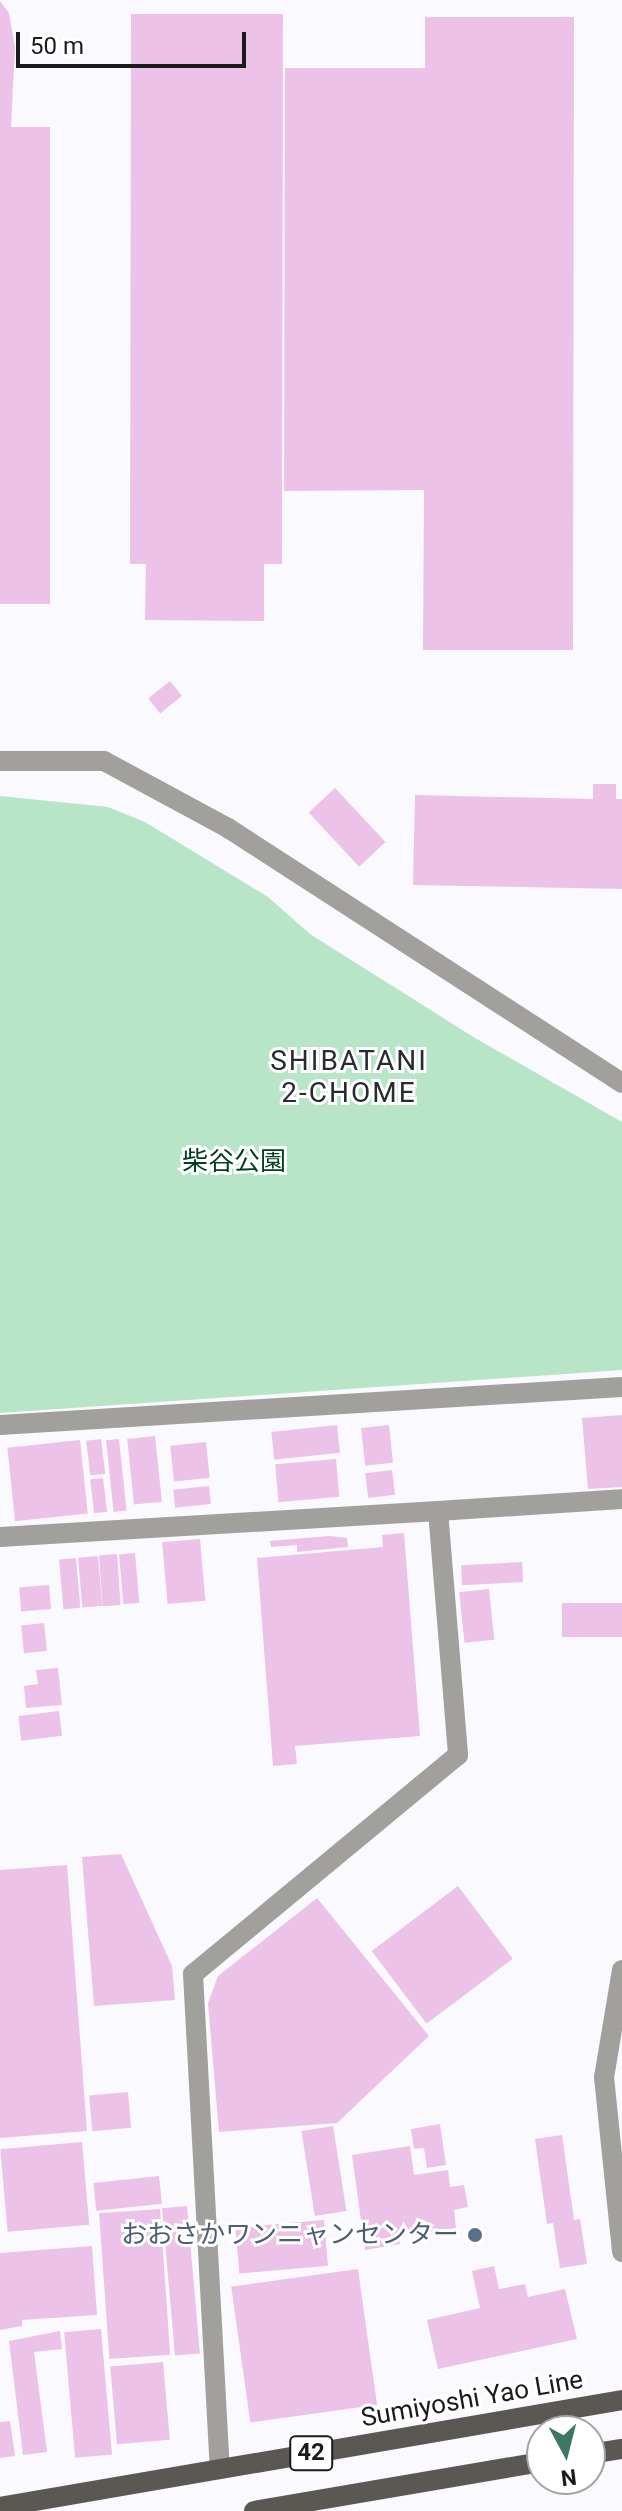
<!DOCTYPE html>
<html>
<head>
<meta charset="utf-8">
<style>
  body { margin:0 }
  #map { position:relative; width:622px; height:2511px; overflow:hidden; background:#f9f9fe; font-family:Roboto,"Noto Sans JP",sans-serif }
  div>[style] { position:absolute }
  .green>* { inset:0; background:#b8e5c8 }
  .building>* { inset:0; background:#ecc2e9; transform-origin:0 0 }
  .minor>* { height:20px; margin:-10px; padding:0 10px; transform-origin:10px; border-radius:10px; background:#a2a09d }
  .tertiary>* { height:20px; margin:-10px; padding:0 10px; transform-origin:10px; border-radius:10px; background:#a2a09d }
  .primary>* { height:20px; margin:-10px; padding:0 10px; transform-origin:10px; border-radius:10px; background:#5b5853 }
  .dots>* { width:22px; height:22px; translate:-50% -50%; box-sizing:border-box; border:4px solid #fff; border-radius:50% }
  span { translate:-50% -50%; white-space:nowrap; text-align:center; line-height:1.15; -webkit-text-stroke:6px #fff; paint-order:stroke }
  .shield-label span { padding:2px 6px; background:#fff; border:2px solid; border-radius:6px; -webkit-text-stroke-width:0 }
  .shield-label { font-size:24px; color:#1b1b1e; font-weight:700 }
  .park-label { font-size:26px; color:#004022 }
  .service-label { font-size:26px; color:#4e5e75 }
  .right { translate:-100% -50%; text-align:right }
  .street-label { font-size:26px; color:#1b1b1e }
  .neighbourhood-label { font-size:28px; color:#2a2b31; letter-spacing:2px }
  .north { position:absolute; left:526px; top:2415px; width:80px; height:80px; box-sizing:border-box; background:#fff; border:2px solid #a4a4a5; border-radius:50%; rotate:173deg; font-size:22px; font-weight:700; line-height:32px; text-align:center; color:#1b1b1e }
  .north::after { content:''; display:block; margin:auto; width:28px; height:36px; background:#3c7863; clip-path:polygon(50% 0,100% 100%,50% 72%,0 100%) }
  .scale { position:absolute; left:16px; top:32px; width:230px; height:36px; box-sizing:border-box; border:4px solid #1b1b1e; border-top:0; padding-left:10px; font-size:24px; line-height:28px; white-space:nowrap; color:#1b1b1e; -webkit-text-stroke:6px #fff; paint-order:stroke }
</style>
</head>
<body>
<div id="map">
  <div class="green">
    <div style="clip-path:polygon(0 796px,108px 807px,145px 822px,268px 897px,310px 934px,475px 1038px,622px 1122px,622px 1370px,0 1413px)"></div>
  </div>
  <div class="building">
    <div style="clip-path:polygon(0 1px,9px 13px,15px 47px,11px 127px,50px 127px,50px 604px,0 604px)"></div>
    <div style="clip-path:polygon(131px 14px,283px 14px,282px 564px,264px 564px,264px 621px,145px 620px,146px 564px,130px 564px)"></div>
    <div style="clip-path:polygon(425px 17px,574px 17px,573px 650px,423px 650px,424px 490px,284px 491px,285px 68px,425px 68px)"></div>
    <div style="left:170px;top:681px;width:19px;height:28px;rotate:51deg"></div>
    <div style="clip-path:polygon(593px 784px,616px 784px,616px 799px,622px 799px,622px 889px,413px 885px,415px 795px,593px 799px)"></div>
    <div style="left:335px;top:788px;width:74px;height:36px;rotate:47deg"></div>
    <div style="clip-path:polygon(622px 1415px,622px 1487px,588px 1489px,582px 1418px)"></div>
    <div style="left:337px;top:1425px;width:28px;height:66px;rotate:84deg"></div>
    <div style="left:389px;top:1425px;width:38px;height:28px;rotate:84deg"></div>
    <div style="left:155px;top:1436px;width:66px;height:28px;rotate:84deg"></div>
    <div style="left:101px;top:1439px;width:35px;height:15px;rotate:83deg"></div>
    <div style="left:119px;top:1439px;width:72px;height:13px;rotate:84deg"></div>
    <div style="left:80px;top:1440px;width:74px;height:73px;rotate:84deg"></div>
    <div style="left:206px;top:1442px;width:36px;height:36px;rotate:84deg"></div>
    <div style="left:336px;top:1459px;width:38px;height:61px;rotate:85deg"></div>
    <div style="left:392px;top:1470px;width:25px;height:27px;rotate:83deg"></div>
    <div style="left:103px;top:1478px;width:34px;height:13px;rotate:83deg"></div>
    <div style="left:209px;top:1486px;width:18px;height:36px;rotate:84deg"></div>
    <div style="clip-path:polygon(404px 1533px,420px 1736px,295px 1746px,297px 1764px,273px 1766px,257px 1558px,383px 1547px,382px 1535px)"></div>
    <div style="clip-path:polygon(329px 1536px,347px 1538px,348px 1547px,297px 1552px,297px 1545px,271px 1547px,270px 1541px)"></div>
    <div style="left:200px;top:1539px;width:62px;height:38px;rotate:85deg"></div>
    <div style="left:135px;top:1553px;width:50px;height:16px;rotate:85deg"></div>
    <div style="left:117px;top:1554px;width:51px;height:18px;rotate:86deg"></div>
    <div style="left:98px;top:1556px;width:50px;height:20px;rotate:85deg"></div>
    <div style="left:76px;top:1558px;width:50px;height:17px;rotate:85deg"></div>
    <div style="left:522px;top:1562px;width:20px;height:61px;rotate:87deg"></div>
    <div style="left:49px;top:1585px;width:24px;height:30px;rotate:85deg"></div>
    <div style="left:489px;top:1589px;width:51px;height:30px;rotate:84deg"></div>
    <div style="left:622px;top:1603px;width:34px;height:60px;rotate:90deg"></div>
    <div style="left:44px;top:1623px;width:28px;height:23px;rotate:84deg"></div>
    <div style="clip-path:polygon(58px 1668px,62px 1705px,26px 1708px,24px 1686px,38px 1684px,36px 1670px)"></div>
    <div style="left:59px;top:1711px;width:25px;height:41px;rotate:83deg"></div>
    <div style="clip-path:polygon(121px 1854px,172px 1966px,175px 2000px,94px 2006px,82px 1857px)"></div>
    <div style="clip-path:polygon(67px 1865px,87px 2131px,0 2138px,0 1870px)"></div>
    <div style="left:458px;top:1886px;width:91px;height:108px;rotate:53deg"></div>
    <div style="clip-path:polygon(317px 1898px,429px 2036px,337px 2123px,219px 2132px,208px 2003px,218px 1976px)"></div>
    <div style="left:128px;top:2092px;width:36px;height:39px;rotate:85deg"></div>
    <div style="clip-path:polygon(440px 2124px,446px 2165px,427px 2168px,424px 2148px,414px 2149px,411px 2129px)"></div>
    <div style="left:333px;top:2126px;width:86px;height:32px;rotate:81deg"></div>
    <div style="clip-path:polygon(562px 2135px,574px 2220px,580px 2219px,587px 2264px,560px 2268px,553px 2223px,547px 2224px,535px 2139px)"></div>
    <div style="left:82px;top:2142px;width:83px;height:82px;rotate:85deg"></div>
    <div style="clip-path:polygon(410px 2146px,414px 2175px,448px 2170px,450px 2187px,464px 2185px,468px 2207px,454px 2210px,456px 2228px,399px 2236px,400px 2244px,365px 2250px,352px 2155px)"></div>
    <div style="left:159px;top:2176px;width:28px;height:66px;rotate:84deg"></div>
    <div style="left:187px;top:2206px;width:148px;height:25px;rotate:85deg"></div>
    <div style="left:160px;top:2209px;width:146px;height:61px;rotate:86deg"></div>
    <div style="left:324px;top:2220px;width:46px;height:89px;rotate:85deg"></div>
    <div style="clip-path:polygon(92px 2246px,97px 2315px,22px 2320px,22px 2326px,0 2330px,0 2253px)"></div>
    <div style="clip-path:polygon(494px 2266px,499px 2289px,525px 2284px,528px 2297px,565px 2289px,577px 2339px,438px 2369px,427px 2320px,480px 2308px,472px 2271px)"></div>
    <div style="left:358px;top:2269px;width:137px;height:128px;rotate:82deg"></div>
    <div style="left:101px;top:2329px;width:126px;height:37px;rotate:85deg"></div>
    <div style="clip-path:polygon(60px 2331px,62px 2349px,34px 2352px,47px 2452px,23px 2455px,9px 2341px)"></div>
    <div style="left:163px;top:2362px;width:78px;height:53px;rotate:85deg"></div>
    <div style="clip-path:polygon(10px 2421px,15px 2456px,0 2458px,0 2422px)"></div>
  </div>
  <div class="minor">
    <div style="left:228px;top:828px;width:469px;rotate:32.9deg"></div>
    <div style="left:0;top:1425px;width:623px;rotate:-3.5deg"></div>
    <div style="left:438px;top:1511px;width:184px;rotate:-3.7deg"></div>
    <div style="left:0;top:1537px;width:439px;rotate:-3.4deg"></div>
    <div style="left:438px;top:1511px;width:245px;rotate:85.3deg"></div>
    <div style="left:458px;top:1755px;width:344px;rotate:140.4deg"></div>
    <div style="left:193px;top:1974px;width:496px;rotate:86.9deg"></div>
  </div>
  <div class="tertiary">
    <div style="left:0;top:761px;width:104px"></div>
    <div style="left:104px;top:761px;width:141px;rotate:28.4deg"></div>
    <div style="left:622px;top:1970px;width:109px;rotate:99.5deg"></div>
    <div style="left:604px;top:2077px;width:176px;rotate:84.1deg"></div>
  </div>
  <div class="primary">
    <div style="left:590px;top:2454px;width:32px;rotate:-9deg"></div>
    <div style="left:0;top:2507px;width:631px;rotate:-9.76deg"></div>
    <div style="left:254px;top:2511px;width:292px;rotate:-9.7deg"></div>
  </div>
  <div class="dots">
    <div style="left:475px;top:2235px;background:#5c6f8a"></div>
  </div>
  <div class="shield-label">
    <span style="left:311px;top:2453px">42</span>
  </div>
  <div class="park-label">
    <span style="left:234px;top:1162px">柴谷公園</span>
  </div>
  <div class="service-label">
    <span class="right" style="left:459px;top:2235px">おおさかワンニャンセンター</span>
  </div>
  <div class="street-label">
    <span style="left:472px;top:2399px;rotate:-10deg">Sumiyoshi Yao Line</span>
  </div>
  <div class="neighbourhood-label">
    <span style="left:349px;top:1077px">SHIBATANI<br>2-CHOME</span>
  </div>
  <div class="north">N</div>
  <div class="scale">50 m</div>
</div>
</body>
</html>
